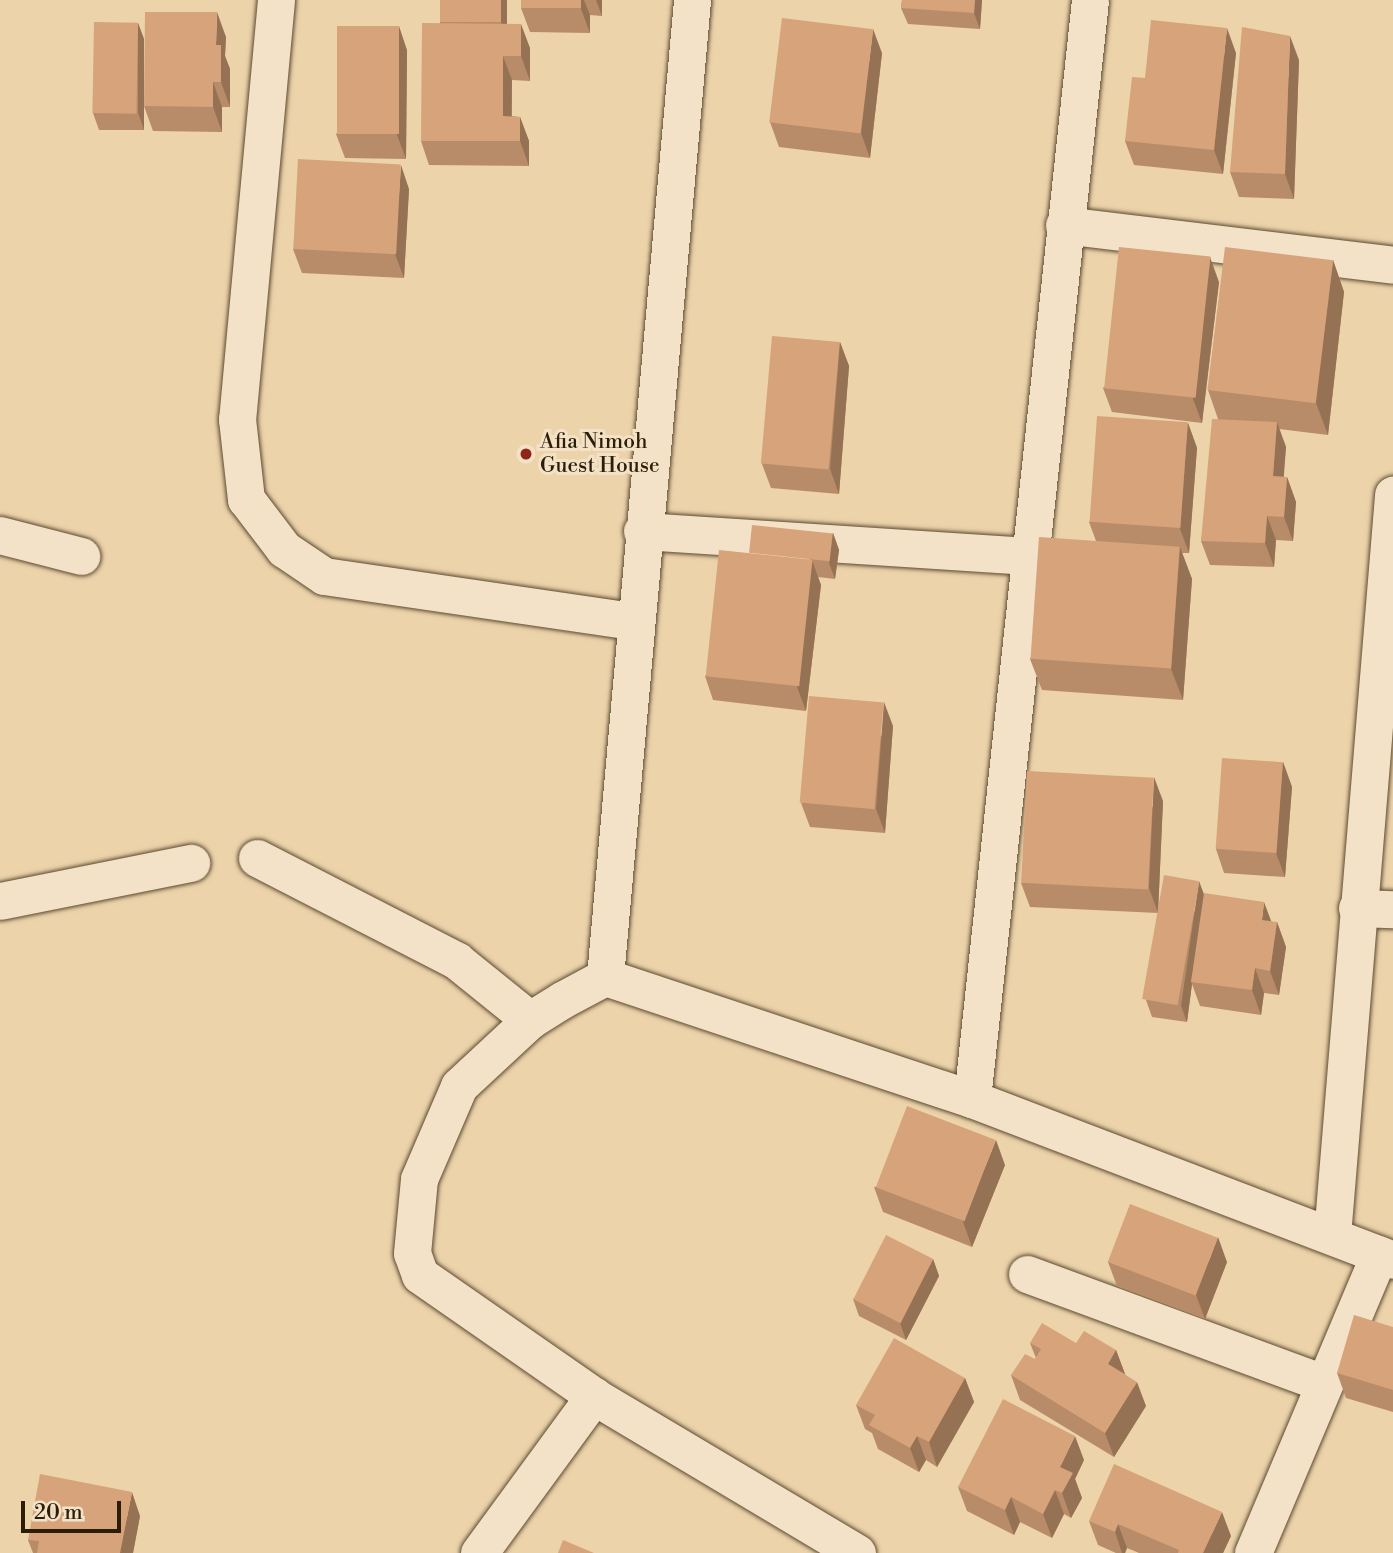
<!DOCTYPE html>
<html>
<head>
<meta charset="utf-8">
<style>
  body { margin:0 }
  #map { position:relative; width:1393px; height:1553px; overflow:hidden; background:#ecd3aa; font-family:"Libre Bodoni",serif }
  div>[style] { position:absolute }
  .roads { filter:drop-shadow(0 0 2px #5c4a30) drop-shadow(0 0 2px #5c4a30) }
  .minor>* { height:37px; margin:-18.5px; padding:0 18.5px; transform-origin:18.5px; border-radius:18.5px; background:#f3e2c8 }
  .wall>* { inset:0; background:#b88c69 }
  .shaded-wall>* { inset:0; background:#967255 }
  .building>* { inset:0; background:#d6a37a; transform-origin:0 0 }
  .dots>* { width:19px; height:19px; translate:-50% -50%; box-sizing:border-box; border:4px solid #f3e2c8; border-radius:50% }
  span { translate:-50% -50%; white-space:nowrap; text-align:center; line-height:1.15; -webkit-text-stroke:6px #f3e2c8; paint-order:stroke }
  .poi-label { font-size:21px; color:#2c1d07 }
  .left { translate:0 -50%; text-align:left }
  .scale { position:absolute; left:21px; top:1501px; width:100px; height:32px; box-sizing:border-box; border:4px solid #2c1d07; border-top:0; padding-left:9px; font-size:21px; line-height:24px; white-space:nowrap; color:#2c1d07; -webkit-text-stroke:5px #f3e2c8; paint-order:stroke }
</style>
</head>
<body>
<div id="map">
  <div class="roads">
    <div class="minor">
      <div style="left:276px;top:0;width:421px;rotate:95.3deg"></div>
      <div style="left:237px;top:419px;width:81px;rotate:83.6deg"></div>
      <div style="left:246px;top:499px;width:63px;rotate:52.8deg"></div>
      <div style="left:284px;top:549px;width:48px;rotate:34deg"></div>
      <div style="left:324px;top:576px;width:313px;rotate:8.3deg"></div>
      <div style="left:1064px;top:225px;width:331px;rotate:6.9deg"></div>
      <div style="left:642px;top:531px;width:388px;rotate:3.7deg"></div>
      <div style="left:0;top:535px;width:84px;rotate:14.5deg"></div>
      <div style="left:257px;top:858px;width:225px;rotate:27.2deg"></div>
      <div style="left:457px;top:961px;width:94px;rotate:38.9deg"></div>
      <div style="left:0;top:901px;width:195px;rotate:-11.3deg"></div>
      <div style="left:1357px;top:908px;width:36px;rotate:2deg"></div>
      <div style="left:605px;top:977px;width:981px;rotate:-84.91deg"></div>
      <div style="left:972px;top:1099px;width:1105px;rotate:-83.87deg"></div>
      <div style="left:1332px;top:1236px;width:744px;rotate:-85.29deg"></div>
      <div style="left:1027px;top:1274px;width:315px;rotate:20.2deg"></div>
      <div style="left:479px;top:1553px;width:195px;rotate:-53.8deg"></div>
      <div style="left:857px;top:1553px;width:306px;rotate:-149.2deg"></div>
      <div style="left:594px;top:1396px;width:212px;rotate:-145.2deg"></div>
      <div style="left:420px;top:1275px;width:23px;rotate:-110deg"></div>
      <div style="left:412px;top:1253px;width:74px;rotate:-84.6deg"></div>
      <div style="left:419px;top:1179px;width:101px;rotate:-66.7deg"></div>
      <div style="left:459px;top:1086px;width:97px;rotate:-42.9deg"></div>
      <div style="left:530px;top:1020px;width:38px;rotate:-32deg"></div>
      <div style="left:562px;top:1000px;width:49px;rotate:-28.1deg"></div>
      <div style="left:605px;top:977px;width:387px;rotate:18.4deg"></div>
      <div style="left:972px;top:1099px;width:451px;rotate:20.9deg"></div>
      <div style="left:1253px;top:1553px;width:324px;rotate:-67.1deg"></div>
    </div>
  </div>
  <div class="wall">
    <div style="clip-path:polygon(440px 0,507px 24px,530px 48px,530px 81px,512px 80px,512px 116px,520px 117px,529px 141px,529px 166px,429px 165px,421px 141px,440px 23px)"></div>
    <div style="clip-path:polygon(521px 0,602px 0,602px 16px,590px 15px,590px 33px,530px 32px,521px 8px)"></div>
    <div style="clip-path:polygon(902px 0,982px 0,980px 29px,908px 24px,901px 8px)"></div>
    <div style="clip-path:polygon(138px 23px,144px 39px,144px 130px,99px 130px,93px 113px)"></div>
    <div style="clip-path:polygon(226px 37px,225px 56px,230px 69px,230px 107px,222px 107px,222px 132px,153px 131px,144px 106px)"></div>
    <div style="clip-path:polygon(407px 50px,406px 159px,345px 158px,336px 134px)"></div>
    <div style="clip-path:polygon(882px 53px,870px 158px,779px 147px,770px 122px)"></div>
    <div style="clip-path:polygon(1236px 53px,1223px 174px,1134px 165px,1125px 141px,1145px 78px)"></div>
    <div style="clip-path:polygon(1299px 60px,1294px 199px,1239px 197px,1230px 172px)"></div>
    <div style="clip-path:polygon(409px 189px,404px 278px,302px 273px,293px 249px)"></div>
    <div style="clip-path:polygon(1333px 260px,1344px 292px,1328px 435px,1279px 429px,1286px 447px,1283px 477px,1287px 477px,1296px 502px,1293px 541px,1276px 540px,1274px 567px,1210px 565px,1201px 541px,1218px 419px,1208px 390px)"></div>
    <div style="clip-path:polygon(1219px 282px,1202px 423px,1112px 412px,1103px 388px)"></div>
    <div style="clip-path:polygon(840px 342px,849px 366px,839px 494px,771px 488px,762px 464px)"></div>
    <div style="clip-path:polygon(1188px 423px,1197px 448px,1189px 553px,1182px 553px,1192px 579px,1183px 700px,1042px 690px,1030px 659px,1096px 541px,1089px 522px)"></div>
    <div style="clip-path:polygon(833px 533px,839px 550px,835px 579px,818px 577px,821px 585px,806px 711px,713px 700px,705px 676px)"></div>
    <div style="clip-path:polygon(893px 726px,885px 833px,810px 827px,801px 803px)"></div>
    <div style="clip-path:polygon(1283px 762px,1292px 787px,1285px 877px,1224px 873px,1216px 849px)"></div>
    <div style="clip-path:polygon(1163px 801px,1158px 913px,1030px 907px,1021px 883px)"></div>
    <div style="clip-path:polygon(1204px 894px,1272px 922px,1277px 922px,1286px 947px,1279px 995px,1264px 993px,1261px 1015px,1200px 1006px,1192px 984px,1187px 1022px,1152px 1017px,1146px 1000px)"></div>
    <div style="clip-path:polygon(1005px 1165px,972px 1247px,883px 1212px,874px 1187px)"></div>
    <div style="clip-path:polygon(933px 1259px,939px 1276px,906px 1340px,859px 1316px,853px 1299px)"></div>
    <div style="clip-path:polygon(1108px 1262px,1227px 1262px,1205px 1319px,1117px 1286px)"></div>
    <div style="clip-path:polygon(1393px 1327px,1393px 1412px,1346px 1398px,1337px 1373px)"></div>
    <div style="clip-path:polygon(1030px 1343px,1076px 1343px,1116px 1350px,1125px 1374px,1146px 1406px,1114px 1457px,1020px 1400px,1011px 1375px,1036px 1358px)"></div>
    <div style="clip-path:polygon(965px 1378px,974px 1402px,937px 1467px,926px 1460px,919px 1472px,878px 1449px,872px 1433px,865px 1429px,856px 1405px)"></div>
    <div style="clip-path:polygon(1084px 1460px,1075px 1479px,1082px 1498px,1071px 1518px,1064px 1514px,1052px 1538px,1020px 1522px,1014px 1535px,967px 1511px,958px 1487px)"></div>
    <div style="clip-path:polygon(140px 1516px,133px 1553px,33px 1553px,28px 1540px)"></div>
    <div style="clip-path:polygon(1089px 1521px,1231px 1536px,1223px 1553px,1139px 1553px,1127px 1548px,1125px 1553px,1116px 1553px,1098px 1545px)"></div>
  </div>
  <div class="shaded-wall">
    <div style="clip-path:polygon(501px 0,507px 0,507px 39px,501px 22px)"></div>
    <div style="clip-path:polygon(581px 0,584px 0,590px 15px,590px 33px,581px 9px)"></div>
    <div style="clip-path:polygon(596px 0,602px 0,602px 16px)"></div>
    <div style="clip-path:polygon(975px 0,982px 0,980px 29px,974px 13px)"></div>
    <div style="clip-path:polygon(217px 12px,226px 37px,225px 56px,230px 69px,230px 107px,221px 82px,216px 45px)"></div>
    <div style="clip-path:polygon(138px 23px,144px 39px,144px 130px,138px 113px)"></div>
    <div style="clip-path:polygon(521px 24px,530px 48px,530px 81px,521px 56px)"></div>
    <div style="clip-path:polygon(399px 26px,407px 50px,406px 159px,397px 135px)"></div>
    <div style="clip-path:polygon(1227px 28px,1236px 53px,1223px 174px,1214px 150px)"></div>
    <div style="clip-path:polygon(873px 29px,882px 53px,870px 158px,861px 133px)"></div>
    <div style="clip-path:polygon(1290px 36px,1299px 60px,1294px 199px,1285px 174px)"></div>
    <div style="clip-path:polygon(503px 56px,512px 80px,511px 141px,503px 116px)"></div>
    <div style="clip-path:polygon(213px 82px,222px 107px,222px 132px,213px 107px)"></div>
    <div style="clip-path:polygon(520px 117px,529px 141px,529px 166px,520px 141px)"></div>
    <div style="clip-path:polygon(401px 165px,409px 189px,404px 278px,395px 254px)"></div>
    <div style="clip-path:polygon(1210px 257px,1219px 282px,1202px 423px,1193px 399px)"></div>
    <div style="clip-path:polygon(1333px 260px,1344px 292px,1328px 435px,1316px 403px)"></div>
    <div style="clip-path:polygon(840px 342px,849px 366px,839px 494px,830px 469px)"></div>
    <div style="clip-path:polygon(1277px 422px,1286px 447px,1282px 501px,1273px 476px)"></div>
    <div style="clip-path:polygon(1188px 423px,1197px 448px,1189px 553px,1180px 529px)"></div>
    <div style="clip-path:polygon(1287px 477px,1296px 502px,1293px 541px,1284px 517px)"></div>
    <div style="clip-path:polygon(1267px 516px,1276px 540px,1274px 567px,1265px 543px)"></div>
    <div style="clip-path:polygon(833px 533px,839px 550px,835px 579px,829px 563px)"></div>
    <div style="clip-path:polygon(1180px 547px,1192px 579px,1183px 700px,1171px 669px)"></div>
    <div style="clip-path:polygon(812px 560px,821px 585px,806px 711px,797px 687px)"></div>
    <div style="clip-path:polygon(884px 702px,893px 726px,885px 833px,876px 809px)"></div>
    <div style="clip-path:polygon(1283px 762px,1292px 787px,1285px 877px,1276px 853px)"></div>
    <div style="clip-path:polygon(1154px 777px,1163px 801px,1158px 913px,1149px 888px)"></div>
    <div style="clip-path:polygon(1199px 881px,1205px 897px,1191px 982px,1192px 984px,1187px 1022px,1181px 1006px)"></div>
    <div style="clip-path:polygon(1264px 902px,1273px 926px,1262px 920px)"></div>
    <div style="clip-path:polygon(1277px 922px,1286px 947px,1279px 995px,1270px 971px)"></div>
    <div style="clip-path:polygon(1255px 968px,1264px 993px,1261px 1015px,1252px 990px)"></div>
    <div style="clip-path:polygon(996px 1140px,1005px 1165px,972px 1247px,963px 1222px)"></div>
    <div style="clip-path:polygon(1218px 1237px,1227px 1262px,1205px 1319px,1196px 1295px)"></div>
    <div style="clip-path:polygon(933px 1259px,939px 1276px,906px 1340px,900px 1323px)"></div>
    <div style="clip-path:polygon(1116px 1350px,1125px 1374px,1108px 1364px)"></div>
    <div style="clip-path:polygon(965px 1378px,974px 1402px,937px 1467px,929px 1442px)"></div>
    <div style="clip-path:polygon(1137px 1382px,1146px 1406px,1114px 1457px,1105px 1433px)"></div>
    <div style="clip-path:polygon(917px 1436px,926px 1460px,919px 1472px,910px 1448px)"></div>
    <div style="clip-path:polygon(1075px 1436px,1084px 1460px,1075px 1479px,1082px 1498px,1071px 1518px,1062px 1493px,1060px 1467px)"></div>
    <div style="clip-path:polygon(1055px 1490px,1064px 1514px,1052px 1538px,1043px 1514px)"></div>
    <div style="clip-path:polygon(132px 1492px,140px 1516px,133px 1553px,120px 1553px)"></div>
    <div style="clip-path:polygon(1011px 1497px,1020px 1522px,1014px 1535px,1005px 1510px)"></div>
    <div style="clip-path:polygon(1222px 1512px,1231px 1536px,1223px 1553px,1203px 1553px)"></div>
    <div style="clip-path:polygon(1118px 1524px,1127px 1548px,1125px 1553px,1122px 1553px,1115px 1532px)"></div>
  </div>
  <div class="building">
    <div style="left:440px;top:0;width:61px;height:22px"></div>
    <div style="left:521px;top:0;width:60px;height:8px"></div>
    <div style="clip-path:polygon(902px 0,975px 0,974px 13px,901px 8px)"></div>
    <div style="clip-path:polygon(145px 12px,217px 12px,216px 45px,221px 45px,221px 82px,213px 82px,213px 107px,144px 106px)"></div>
    <div style="left:782px;top:18px;width:92px;height:105px;rotate:7deg"></div>
    <div style="clip-path:polygon(1151px 20px,1227px 28px,1214px 150px,1125px 141px,1132px 77px,1145px 78px)"></div>
    <div style="left:94px;top:22px;width:44px;height:91px;rotate:1deg"></div>
    <div style="clip-path:polygon(422px 23px,521px 24px,521px 56px,503px 56px,503px 116px,520px 117px,520px 141px,421px 141px)"></div>
    <div style="left:337px;top:26px;width:62px;height:108px"></div>
    <div style="clip-path:polygon(1242px 27px,1290px 36px,1285px 174px,1230px 172px)"></div>
    <div style="left:298px;top:159px;width:103px;height:90px;rotate:3deg"></div>
    <div style="left:1119px;top:247px;width:92px;height:142px;rotate:6deg"></div>
    <div style="left:1225px;top:247px;width:109px;height:144px;rotate:7deg"></div>
    <div style="left:772px;top:336px;width:68px;height:128px;rotate:5deg"></div>
    <div style="left:1097px;top:416px;width:91px;height:106px;rotate:4deg"></div>
    <div style="clip-path:polygon(1212px 419px,1277px 422px,1273px 476px,1287px 477px,1284px 517px,1267px 516px,1265px 543px,1201px 541px)"></div>
    <div style="left:752px;top:525px;width:81px;height:28px;rotate:6deg"></div>
    <div style="left:1039px;top:537px;width:141px;height:122px;rotate:4deg"></div>
    <div style="left:719px;top:550px;width:94px;height:127px;rotate:6deg"></div>
    <div style="left:809px;top:696px;width:75px;height:107px;rotate:5deg"></div>
    <div style="left:1222px;top:758px;width:61px;height:91px;rotate:4deg"></div>
    <div style="left:1027px;top:771px;width:127px;height:112px;rotate:3deg"></div>
    <div style="left:1164px;top:875px;width:36px;height:126px;rotate:10deg"></div>
    <div style="clip-path:polygon(1204px 893px,1264px 902px,1262px 920px,1277px 922px,1270px 971px,1255px 968px,1252px 990px,1191px 982px)"></div>
    <div style="left:907px;top:1106px;width:95px;height:87px;rotate:21deg"></div>
    <div style="left:1130px;top:1204px;width:94px;height:62px;rotate:21deg"></div>
    <div style="left:886px;top:1235px;width:53px;height:72px;rotate:27deg"></div>
    <div style="clip-path:polygon(1354px 1315px,1393px 1327px,1393px 1390px,1337px 1373px)"></div>
    <div style="clip-path:polygon(1042px 1323px,1076px 1343px,1084px 1331px,1116px 1350px,1108px 1364px,1137px 1382px,1105px 1433px,1011px 1375px,1025px 1354px,1035px 1359px,1041px 1349px,1030px 1343px)"></div>
    <div style="clip-path:polygon(894px 1338px,965px 1378px,929px 1442px,917px 1436px,910px 1448px,869px 1425px,875px 1415px,856px 1405px)"></div>
    <div style="clip-path:polygon(1003px 1399px,1075px 1436px,1060px 1467px,1073px 1473px,1062px 1493px,1055px 1490px,1043px 1514px,1011px 1497px,1005px 1510px,958px 1487px)"></div>
    <div style="clip-path:polygon(1114px 1464px,1222px 1512px,1203px 1553px,1178px 1553px,1179px 1550px,1118px 1524px,1115px 1532px,1089px 1521px)"></div>
    <div style="clip-path:polygon(40px 1474px,132px 1492px,120px 1553px,37px 1553px,39px 1541px,28px 1540px)"></div>
    <div style="clip-path:polygon(563px 1540px,594px 1553px,558px 1553px)"></div>
  </div>
  <div class="dots">
    <div style="left:526px;top:454px;background:#8f2418"></div>
  </div>
  <div class="poi-label">
    <span class="left" style="left:540px;top:454px">Afia Nimoh<br>Guest House</span>
  </div>
  <div class="scale">20 m</div>
</div>
</body>
</html>
